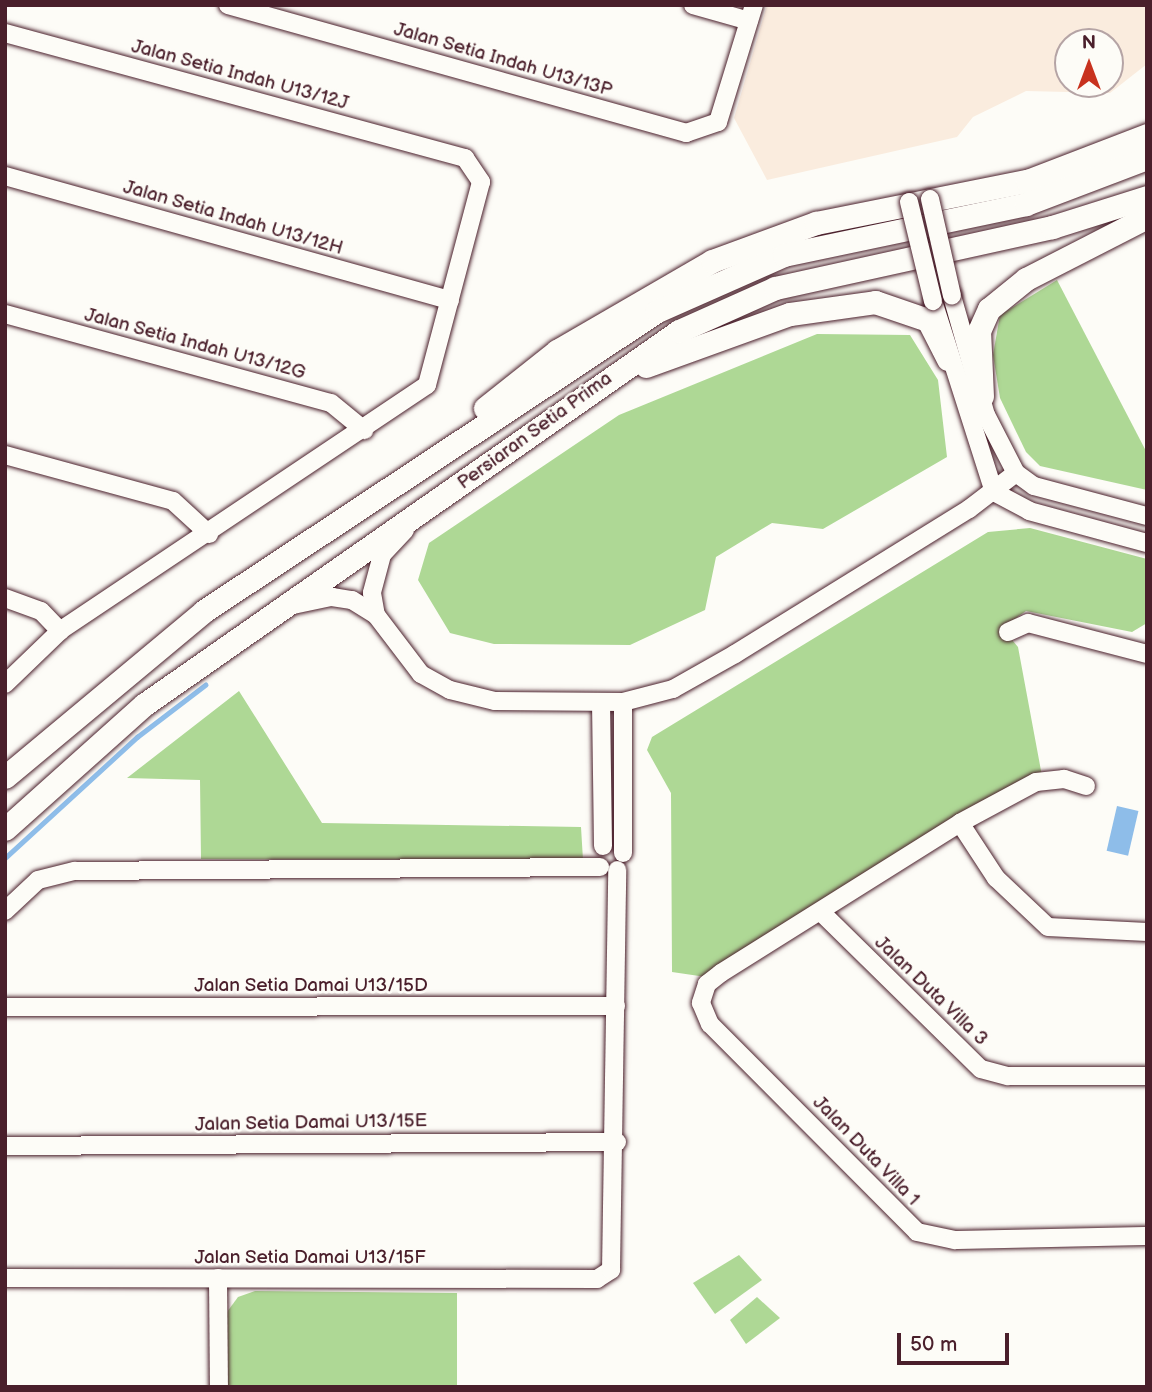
<!DOCTYPE html>
<html>
<head>
<meta charset="utf-8">
<style>
  body { margin:0 }
  #map { position:relative; width:1152px; height:1392px; overflow:hidden; background:#fdfcf7; font-family:"Balsamiq Sans",sans-serif }
  div>[style] { position:absolute }
  .built>* { inset:0; background:#faecde }
  .green>* { inset:0; background:#aed895 }
  .water>* { inset:0; background:#8ebde9; transform-origin:0 0 }
  .stream>* { height:4.5px; margin:-2.25px; padding:0 2.25px; transform-origin:2.25px; border-radius:2.25px; background:#8ebde9 }
  .roads { filter:drop-shadow(0 0 2px #4a1f2b) drop-shadow(0 0 2px #4a1f2b) }
  .minor>* { height:18px; margin:-9px; padding:0 9px; transform-origin:9px; border-radius:9px; background:#fdfcf7 }
  .tertiary>* { height:23px; margin:-11.5px; padding:0 11.5px; transform-origin:11.5px; border-radius:11.5px; background:#fdfcf7 }
  .bridges { filter:drop-shadow(0 0 2px #4a1f2b) drop-shadow(0 0 2px #4a1f2b) }
  .minor-bridge>* { height:18px; margin:-9px; padding:0 9px; transform-origin:9px; border-radius:9px; background:#fdfcf7 }
  span { translate:-50% -50%; white-space:nowrap; text-align:center; line-height:1.15; -webkit-text-stroke:5px #fdfcf7; paint-order:stroke }
  .street-label { font-size:19px; color:#4a1f2b }
  .frame { position:absolute; inset:0; border:7px solid #4a1f2b; pointer-events:none }
  .north { position:absolute; left:1054px; top:28px; width:70px; height:70px; box-sizing:border-box; background:#fdfcf7; border:2px solid #b5a4a5; border-radius:50%; rotate:0deg; font-size:19px; font-weight:700; line-height:28px; text-align:center; color:#4a1f2b }
  .north::after { content:''; display:block; margin:auto; width:24px; height:32px; background:#c8321e; clip-path:polygon(50% 0,100% 100%,50% 72%,0 100%) }
  .scale { position:absolute; left:897px; top:1333px; width:112px; height:32px; box-sizing:border-box; border:4px solid #4a1f2b; border-top:0; padding-left:9px; font-size:21px; line-height:24px; white-space:nowrap; color:#4a1f2b; -webkit-text-stroke:5px #fdfcf7; paint-order:stroke }
</style>
</head>
<body>
<div id="map">
  <div class="built">
    <div style="clip-path:polygon(evenodd,767px 5px,1147px 5px,1147px 64px,1110px 93px,1026px 91px,973px 117px,957px 137px,767px 180px,734px 118px,767px 5px,1068px 42px,1110px 42px,1110px 84px,1068px 84px,1068px 42px)"></div>
  </div>
  <div class="green">
    <div style="clip-path:polygon(1057px 280px,1147px 453px,1147px 490px,1040px 466px,1026px 452px,1000px 398px,993px 355px,1000px 315px)"></div>
    <div style="clip-path:polygon(817px 334px,910px 335px,938px 380px,947px 457px,823px 529px,772px 523px,716px 557px,705px 610px,630px 645px,494px 644px,450px 633px,418px 580px,429px 543px,619px 415px)"></div>
    <div style="clip-path:polygon(1030px 528px,1147px 559px,1147px 623px,1132px 632px,1026px 611px,1002px 628px,1018px 647px,1042px 776px,706px 977px,672px 972px,671px 793px,647px 750px,652px 737px,988px 532px)"></div>
    <div style="clip-path:polygon(239px 691px,322px 823px,581px 827px,583px 860px,201px 859px,200px 780px,127px 778px)"></div>
    <div style="clip-path:polygon(739px 1255px,762px 1280px,715px 1314px,693px 1283px)"></div>
    <div style="clip-path:polygon(255px 1291px,457px 1293px,457px 1387px,228px 1387px,227px 1312px,238px 1297px)"></div>
    <div style="clip-path:polygon(757px 1297px,780px 1318px,746px 1344px,730px 1320px)"></div>
  </div>
  <div class="water">
    <div style="left:1117px;top:806px;width:22px;height:46px;rotate:13deg"></div>
  </div>
  <div class="stream">
    <div style="left:5px;top:858px;width:179px;rotate:-42.5deg"></div>
    <div style="left:137px;top:737px;width:86px;rotate:-37.4deg"></div>
  </div>
  <div class="roads">
    <div class="minor">
      <div style="left:228px;top:5px;width:476px;rotate:15.6deg"></div>
      <div style="left:686px;top:133px;width:34px;rotate:-19deg"></div>
      <div style="left:718px;top:122px;width:122px;rotate:-72.9deg"></div>
      <div style="left:693px;top:5px;width:58px;rotate:15.9deg"></div>
      <div style="left:5px;top:33px;width:477px;rotate:15.2deg"></div>
      <div style="left:465px;top:158px;width:29px;rotate:56deg"></div>
      <div style="left:481px;top:182px;width:210px;rotate:104.9deg"></div>
      <div style="left:427px;top:385px;width:442px;rotate:146.2deg"></div>
      <div style="left:60px;top:631px;width:76px;rotate:136.1deg"></div>
      <div style="left:5px;top:176px;width:462px;rotate:15.6deg"></div>
      <div style="left:952px;top:296px;width:124px;rotate:74.1deg"></div>
      <div style="left:986px;top:415px;width:65px;rotate:62.7deg"></div>
      <div style="left:1016px;top:473px;width:22px;rotate:36deg"></div>
      <div style="left:1034px;top:486px;width:117px;rotate:14.9deg"></div>
      <div style="left:933px;top:301px;width:201px;rotate:72.3deg"></div>
      <div style="left:994px;top:492px;width:40px;rotate:28deg"></div>
      <div style="left:1029px;top:511px;width:122px;rotate:15.2deg"></div>
      <div style="left:5px;top:314px;width:338px;rotate:15.3deg"></div>
      <div style="left:331px;top:403px;width:43px;rotate:39.3deg"></div>
      <div style="left:5px;top:455px;width:174px;rotate:15.3deg"></div>
      <div style="left:173px;top:501px;width:49px;rotate:42.5deg"></div>
      <div style="left:405px;top:530px;width:34px;rotate:133deg"></div>
      <div style="left:382px;top:555px;width:39px;rotate:105deg"></div>
      <div style="left:372px;top:593px;width:22px;rotate:80deg"></div>
      <div style="left:376px;top:615px;width:74px;rotate:52.7deg"></div>
      <div style="left:421px;top:674px;width:33px;rotate:29deg"></div>
      <div style="left:450px;top:690px;width:46px;rotate:13.7deg"></div>
      <div style="left:495px;top:701px;width:128px;rotate:0.4deg"></div>
      <div style="left:623px;top:702px;width:52px;rotate:-14.6deg"></div>
      <div style="left:673px;top:689px;width:71px;rotate:-29.4deg"></div>
      <div style="left:735px;top:654px;width:275px;rotate:-31.8deg"></div>
      <div style="left:969px;top:509px;width:59px;rotate:-37.5deg"></div>
      <div style="left:5px;top:598px;width:38px;rotate:20deg"></div>
      <div style="left:41px;top:611px;width:28px;rotate:46deg"></div>
      <div style="left:293px;top:605px;width:40px;rotate:-12deg"></div>
      <div style="left:332px;top:597px;width:20px;rotate:9deg"></div>
      <div style="left:352px;top:600px;width:28px;rotate:32deg"></div>
      <div style="left:1008px;top:632px;width:22px;rotate:-24deg"></div>
      <div style="left:1028px;top:623px;width:123px;rotate:14.6deg"></div>
      <div style="left:601px;top:702px;width:144px;rotate:89.2deg"></div>
      <div style="left:623px;top:702px;width:151px;rotate:90deg"></div>
      <div style="left:1086px;top:786px;width:23px;rotate:-162deg"></div>
      <div style="left:1064px;top:779px;width:28px;rotate:174deg"></div>
      <div style="left:1036px;top:782px;width:86px;rotate:151.7deg"></div>
      <div style="left:960px;top:823px;width:282px;rotate:147.9deg"></div>
      <div style="left:721px;top:973px;width:18px;rotate:142deg"></div>
      <div style="left:707px;top:984px;width:20px;rotate:108deg"></div>
      <div style="left:701px;top:1003px;width:23px;rotate:67deg"></div>
      <div style="left:710px;top:1024px;width:293px;rotate:45.1deg"></div>
      <div style="left:917px;top:1232px;width:39px;rotate:12deg"></div>
      <div style="left:955px;top:1240px;width:192px;rotate:-1.2deg"></div>
      <div style="left:960px;top:823px;width:66px;rotate:56.8deg"></div>
      <div style="left:996px;top:878px;width:71px;rotate:43.3deg"></div>
      <div style="left:1048px;top:927px;width:99px;rotate:2.9deg"></div>
      <div style="left:5px;top:911px;width:45px;rotate:-43.2deg"></div>
      <div style="left:38px;top:880px;width:38px;rotate:-14deg"></div>
      <div style="left:75px;top:871px;width:525px;rotate:-0.44deg"></div>
      <div style="left:823px;top:914px;width:221px;rotate:44.5deg"></div>
      <div style="left:981px;top:1069px;width:28px;rotate:15deg"></div>
      <div style="left:1008px;top:1076px;width:139px"></div>
      <div style="left:5px;top:1007px;width:611px;rotate:-0.09deg"></div>
      <div style="left:5px;top:1146px;width:612px;rotate:-0.37deg"></div>
      <div style="left:5px;top:1278px;width:592px;rotate:0.1deg"></div>
      <div style="left:597px;top:1279px;width:17px;rotate:-33deg"></div>
      <div style="left:611px;top:1270px;width:400px;rotate:-89.1deg"></div>
      <div style="left:218px;top:1278px;width:109px;rotate:89.5deg"></div>
    </div>
    <div class="tertiary">
      <div style="left:646px;top:366px;width:153px;rotate:-19.9deg"></div>
      <div style="left:790px;top:314px;width:86px;rotate:-8deg"></div>
      <div style="left:875px;top:302px;width:56px;rotate:18.8deg"></div>
      <div style="left:928px;top:320px;width:44px;rotate:62.9deg"></div>
      <div style="left:982px;top:396px;width:65px;rotate:-92.6deg"></div>
      <div style="left:979px;top:331px;width:24px;rotate:-66deg"></div>
      <div style="left:989px;top:309px;width:48px;rotate:-39deg"></div>
      <div style="left:1026px;top:279px;width:136px;rotate:-27.1deg"></div>
      <div style="left:485px;top:408px;width:92px;rotate:-38.4deg"></div>
      <div style="left:557px;top:351px;width:179px;rotate:-30.1deg"></div>
      <div style="left:712px;top:261px;width:111px;rotate:-20.1deg"></div>
      <div style="left:816px;top:223px;width:215px;rotate:-11.3deg"></div>
      <div style="left:1027px;top:181px;width:129px;rotate:-21deg"></div>
      <div style="left:5px;top:777px;width:259px;rotate:-39.8deg"></div>
      <div style="left:204px;top:611px;width:543px;rotate:-33.51deg"></div>
      <div style="left:657px;top:311px;width:139px;rotate:-23.8deg"></div>
      <div style="left:784px;top:255px;width:247px;rotate:-11.9deg"></div>
      <div style="left:1026px;top:204px;width:129px;rotate:-20.8deg"></div>
      <div style="left:5px;top:829px;width:188px;rotate:-41.8deg"></div>
      <div style="left:145px;top:704px;width:651px;rotate:-34.93deg"></div>
      <div style="left:679px;top:331px;width:105px;rotate:-24.1deg"></div>
      <div style="left:775px;top:288px;width:284px;rotate:-12.4deg"></div>
      <div style="left:1052px;top:227px;width:100px;rotate:-17.5deg"></div>
    </div>
  </div>
  <div class="bridges">
    <div class="minor-bridge">
      <div style="left:930px;top:199px;width:99px;rotate:77.2deg"></div>
      <div style="left:909px;top:202px;width:102px;rotate:76.4deg"></div>
    </div>
  </div>
  <div class="street-label">
    <span style="left:503px;top:60px;rotate:16deg">Jalan Setia Indah U13/13P</span>
    <span style="left:240px;top:75px;rotate:15deg">Jalan Setia Indah U13/12J</span>
    <span style="left:233px;top:218px;rotate:16deg">Jalan Setia Indah U13/12H</span>
    <span style="left:195px;top:344px;rotate:15deg">Jalan Setia Indah U13/12G</span>
    <span style="left:535px;top:431px;rotate:-36deg">Persiaran Setia Prima</span>
    <span style="left:311px;top:986px">Jalan Setia Damai U13/15D</span>
    <span style="left:931px;top:991px;rotate:44deg">Jalan Duta Villa 3</span>
    <span style="left:311px;top:1123px;rotate:-1deg">Jalan Setia Damai U13/15E</span>
    <span style="left:866px;top:1151px;rotate:46deg">Jalan Duta Villa 1</span>
    <span style="left:310px;top:1258px">Jalan Setia Damai U13/15F</span>
  </div>
  <div class="frame"></div>
  <div class="north">N</div>
  <div class="scale">50 m</div>
</div>
</body>
</html>
